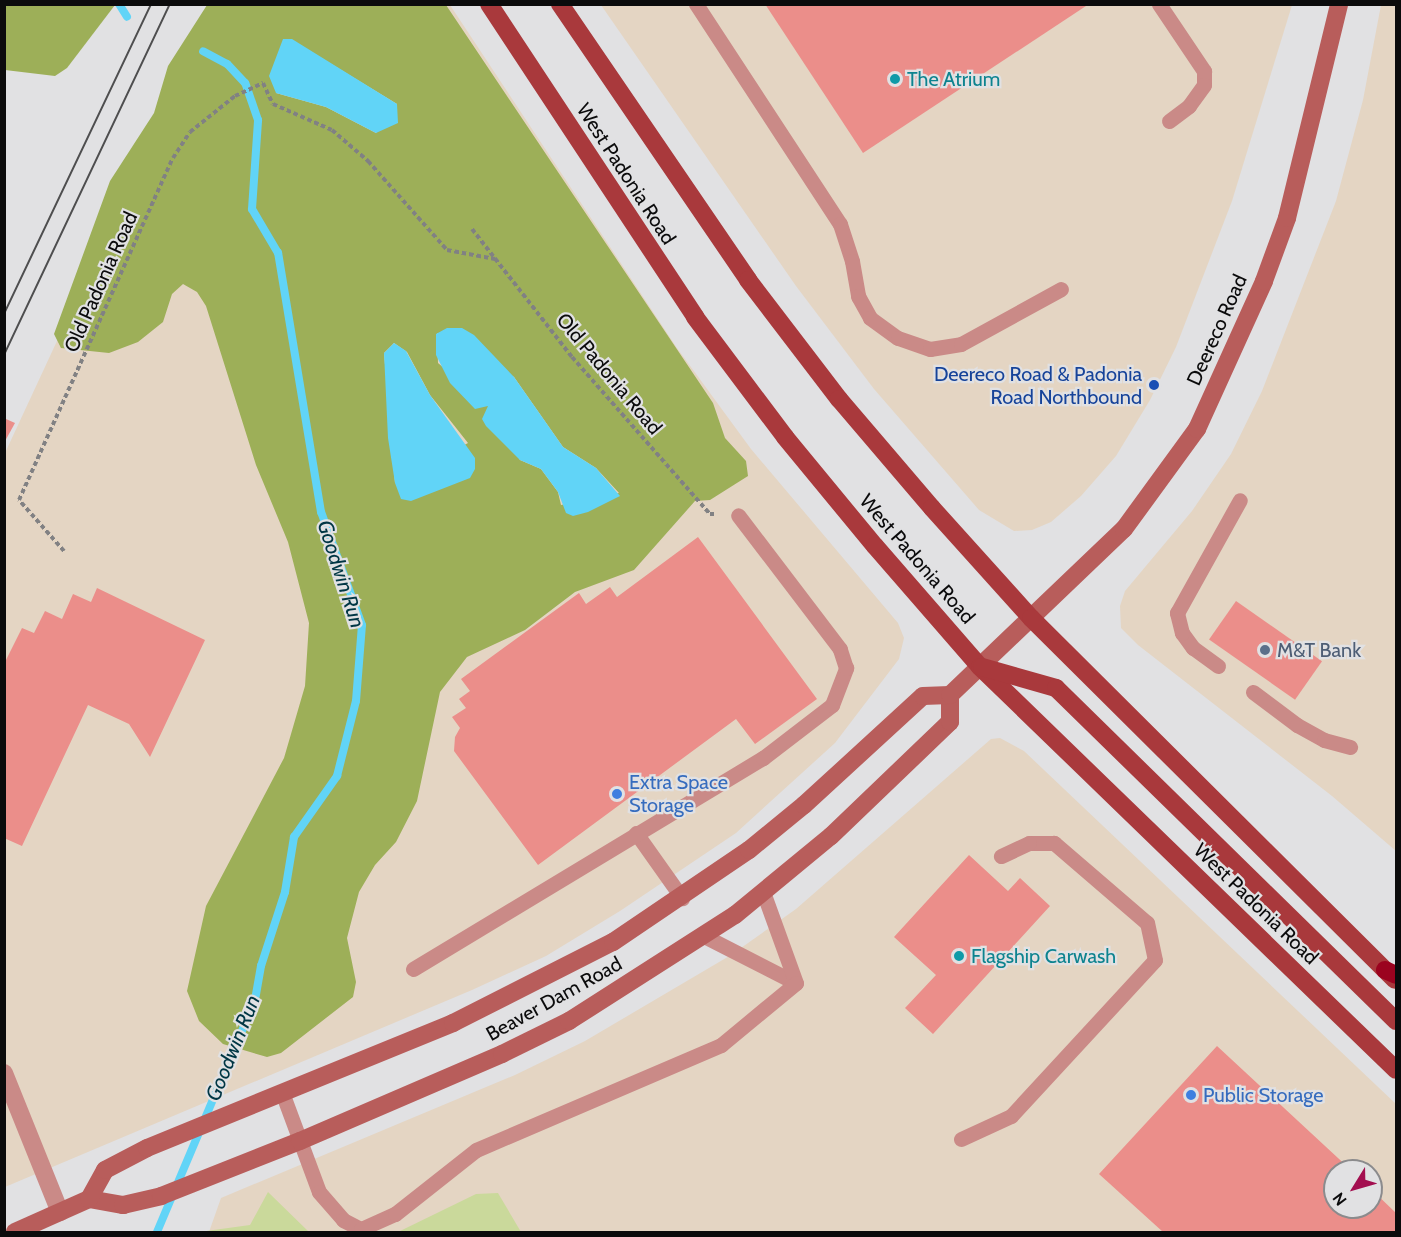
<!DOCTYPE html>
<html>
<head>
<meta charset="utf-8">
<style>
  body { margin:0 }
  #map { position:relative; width:1401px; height:1237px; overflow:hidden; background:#e1e1e3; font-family:Cabin,sans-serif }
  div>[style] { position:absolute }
  .commercial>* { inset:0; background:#e4d5c3 }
  .green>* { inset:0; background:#cad99b }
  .forest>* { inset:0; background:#9daf58 }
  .water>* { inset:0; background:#61d4f7 }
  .stream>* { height:8px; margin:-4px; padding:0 4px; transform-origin:4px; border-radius:4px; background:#61d4f7 }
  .building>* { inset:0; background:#eb8e8a; transform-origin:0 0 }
  .path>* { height:4px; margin-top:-2px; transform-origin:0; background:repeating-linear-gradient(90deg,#818183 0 4.5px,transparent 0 7.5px) }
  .lane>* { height:15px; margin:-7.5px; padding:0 7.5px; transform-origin:7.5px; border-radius:7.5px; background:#ca8a87 }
  .street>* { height:18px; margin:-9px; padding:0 9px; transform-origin:9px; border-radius:9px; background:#ca8a87 }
  .secondary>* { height:18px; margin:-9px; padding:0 9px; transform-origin:9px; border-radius:9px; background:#b85d5b }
  .primary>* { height:18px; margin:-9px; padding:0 9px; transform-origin:9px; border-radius:9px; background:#a9393c }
  .highway>* { height:18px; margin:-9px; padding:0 9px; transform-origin:9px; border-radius:9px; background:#9b031f }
  .tram>* { height:1.5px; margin:-0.75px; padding:0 0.75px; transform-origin:0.75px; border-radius:0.75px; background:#4e4e4f }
  .dots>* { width:16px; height:16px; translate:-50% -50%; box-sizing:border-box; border:3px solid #e1e1e3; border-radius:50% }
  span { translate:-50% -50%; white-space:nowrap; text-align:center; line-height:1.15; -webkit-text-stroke:4.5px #e1e1e3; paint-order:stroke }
  .culture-label { font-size:20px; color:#0d838f }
  .left { translate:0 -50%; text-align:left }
  .street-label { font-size:20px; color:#0b0b0c }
  .transit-label { font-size:20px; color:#164399 }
  .right { translate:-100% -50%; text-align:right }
  .service-label { font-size:20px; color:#4e5e75 }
  .shop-label { font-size:20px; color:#366cbe }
  .water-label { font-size:21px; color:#003644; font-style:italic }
  .frame { position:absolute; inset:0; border:6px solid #0b0b0c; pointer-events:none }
  .north { position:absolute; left:1323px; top:1159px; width:60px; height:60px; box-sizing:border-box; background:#e1e1e3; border:2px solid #8b8b8d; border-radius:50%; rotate:233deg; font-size:16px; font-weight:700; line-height:24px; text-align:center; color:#0b0b0c }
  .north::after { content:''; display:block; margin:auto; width:21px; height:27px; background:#a30f50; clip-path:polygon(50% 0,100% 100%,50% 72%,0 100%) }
</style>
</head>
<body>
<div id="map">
  <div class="commercial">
    <div style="clip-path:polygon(213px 5px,450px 5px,677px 348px,751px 449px,898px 623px,904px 638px,899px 659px,835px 743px,736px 833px,620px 911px,546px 956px,472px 990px,5px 1187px,5px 453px)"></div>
    <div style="clip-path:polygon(601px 5px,1292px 5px,1232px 201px,1176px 347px,1150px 400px,1116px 456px,1081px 496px,1051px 522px,1032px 530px,1014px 531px,979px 510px,874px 389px,796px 286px)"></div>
    <div style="clip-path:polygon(1381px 5px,1396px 5px,1396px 851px,1332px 796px,1138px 645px,1121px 628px,1120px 606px,1125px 591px,1192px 511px,1231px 454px,1262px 391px,1336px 201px,1363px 100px)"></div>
    <div style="clip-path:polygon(evenodd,1000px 738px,1024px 751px,1396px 1104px,1396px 1232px,209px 1232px,221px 1198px,515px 1075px,585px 1041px,731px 955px,796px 909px,991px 739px,1000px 738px,1335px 1171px,1371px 1171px,1371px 1207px,1335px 1207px,1335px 1171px)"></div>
  </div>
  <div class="green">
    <div style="clip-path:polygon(268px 1192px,309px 1232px,199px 1232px,250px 1225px)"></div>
    <div style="clip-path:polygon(498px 1193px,521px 1232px,398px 1232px,476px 1194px)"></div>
  </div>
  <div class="forest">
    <div style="clip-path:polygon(5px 4px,115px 4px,115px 5px,67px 68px,55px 76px,5px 70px)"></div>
    <div style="clip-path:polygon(evenodd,207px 5px,446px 5px,713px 403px,725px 438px,746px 461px,748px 476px,710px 500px,695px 501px,634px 570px,575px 592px,525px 630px,467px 657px,440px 692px,417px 801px,396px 842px,375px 865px,359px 892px,347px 938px,356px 982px,353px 997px,281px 1053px,267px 1057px,223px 1044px,199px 1021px,187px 991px,206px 906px,284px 758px,305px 686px,309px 623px,288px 542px,256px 465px,206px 306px,197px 292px,183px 284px,172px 294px,163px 322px,138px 342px,109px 353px,61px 348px,54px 334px,110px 181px,154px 113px,168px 66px,207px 5px,313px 53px,397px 104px,376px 133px,326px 107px,276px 93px,313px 53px,207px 5px,437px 333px,514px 377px,563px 447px,596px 468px,619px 493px,561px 505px,558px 492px,541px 469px,520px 460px,488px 406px,438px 363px,437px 333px,207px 5px,394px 343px,407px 352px,430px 395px,468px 443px,395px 483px,384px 353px,394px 343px)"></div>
  </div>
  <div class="water">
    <div style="clip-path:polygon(283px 39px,292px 39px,397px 104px,398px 123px,376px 133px,326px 107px,276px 93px,269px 76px)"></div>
    <div style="clip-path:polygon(447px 328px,462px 328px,474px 335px,514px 377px,563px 447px,596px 468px,620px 496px,588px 512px,573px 516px,566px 513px,558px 492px,541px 469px,520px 460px,486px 426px,482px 419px,488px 406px,475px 409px,450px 383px,436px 355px,436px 334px)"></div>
    <div style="clip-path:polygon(394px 343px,406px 351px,430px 395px,475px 458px,475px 469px,470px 478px,411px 501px,401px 499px,395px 483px,388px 438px,384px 353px)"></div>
  </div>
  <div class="stream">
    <div style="left:119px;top:4px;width:15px;rotate:58deg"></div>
    <div style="left:157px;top:1232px;width:252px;rotate:-67.1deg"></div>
    <div style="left:255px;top:1000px;width:35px;rotate:-80deg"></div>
    <div style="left:261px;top:966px;width:78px;rotate:-72deg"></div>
    <div style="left:285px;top:892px;width:56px;rotate:-80.7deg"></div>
    <div style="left:294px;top:837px;width:75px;rotate:-54.8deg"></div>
    <div style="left:337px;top:776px;width:77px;rotate:-75.8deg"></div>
    <div style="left:356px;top:701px;width:76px;rotate:-85.5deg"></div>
    <div style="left:362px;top:625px;width:120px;rotate:-109.9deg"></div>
    <div style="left:321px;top:512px;width:263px;rotate:-99.4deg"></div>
    <div style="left:278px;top:253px;width:51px;rotate:-120.6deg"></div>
    <div style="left:252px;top:209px;width:89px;rotate:-86.1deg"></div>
    <div style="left:258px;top:120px;width:39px;rotate:-109deg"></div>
    <div style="left:245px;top:83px;width:26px;rotate:-133deg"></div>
    <div style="left:227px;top:64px;width:27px;rotate:-152deg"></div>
  </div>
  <div class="building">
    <div style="clip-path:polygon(765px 4px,1089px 4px,863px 153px)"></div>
    <div style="clip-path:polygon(6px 419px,15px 423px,4px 443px,4px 422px)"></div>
    <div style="clip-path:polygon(698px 537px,817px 699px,755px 744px,736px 719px,538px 865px,454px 751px,455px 737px,460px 728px,452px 717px,466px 708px,459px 699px,470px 691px,461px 679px,579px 593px,586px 604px,610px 587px,617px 597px)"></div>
    <div style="clip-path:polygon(97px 588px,205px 640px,150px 757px,129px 724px,88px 705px,22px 846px,4px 838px,4px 664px,22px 628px,34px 633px,45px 611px,62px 619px,73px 594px,91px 602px)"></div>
    <div style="left:1236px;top:601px;width:105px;height:47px;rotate:35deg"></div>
    <div style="clip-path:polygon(969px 855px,1008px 891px,1020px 878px,1050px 906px,933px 1034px,905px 1008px,936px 975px,894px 937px)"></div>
    <div style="clip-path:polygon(1217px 1046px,1352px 1171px,1335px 1171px,1335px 1207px,1371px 1207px,1371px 1189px,1396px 1213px,1396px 1232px,1163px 1232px,1099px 1174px)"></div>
  </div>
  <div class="path">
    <div style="left:472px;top:229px;width:162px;rotate:52deg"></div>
    <div style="left:572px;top:357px;width:209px;rotate:48.7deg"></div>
    <div style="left:710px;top:514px;width:6px"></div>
    <div style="left:64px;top:551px;width:68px;rotate:-131.4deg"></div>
    <div style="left:19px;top:500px;width:375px;rotate:-65.8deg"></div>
    <div style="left:173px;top:158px;width:31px;rotate:-57deg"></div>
    <div style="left:190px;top:132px;width:58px;rotate:-38.7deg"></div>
    <div style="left:235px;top:96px;width:31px;rotate:-25deg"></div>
    <div style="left:263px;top:83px;width:23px;rotate:65deg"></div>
    <div style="left:273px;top:104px;width:64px;rotate:23.8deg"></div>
    <div style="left:332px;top:130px;width:48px;rotate:40.7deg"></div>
    <div style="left:368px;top:161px;width:119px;rotate:48.4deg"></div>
    <div style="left:447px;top:250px;width:49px;rotate:10.6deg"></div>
  </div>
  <div class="lane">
    <div style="left:696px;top:4px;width:263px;rotate:56.8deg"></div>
    <div style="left:840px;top:224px;width:39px;rotate:72deg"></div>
    <div style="left:852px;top:261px;width:36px;rotate:80deg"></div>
    <div style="left:858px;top:296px;width:25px;rotate:61deg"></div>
    <div style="left:870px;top:318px;width:34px;rotate:36deg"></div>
    <div style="left:898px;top:338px;width:34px;rotate:19deg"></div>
    <div style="left:930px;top:349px;width:31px;rotate:-9deg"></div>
    <div style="left:961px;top:344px;width:114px;rotate:-28.8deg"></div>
    <div style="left:1159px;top:4px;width:81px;rotate:56.1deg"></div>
    <div style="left:1204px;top:71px;width:14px;rotate:90deg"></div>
    <div style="left:1204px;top:85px;width:26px;rotate:126deg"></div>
    <div style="left:1189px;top:106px;width:25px;rotate:143deg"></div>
    <div style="left:1218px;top:666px;width:31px;rotate:-144deg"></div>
    <div style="left:1193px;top:648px;width:19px;rotate:-126deg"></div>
    <div style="left:1182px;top:633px;width:21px;rotate:-104deg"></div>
    <div style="left:1177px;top:613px;width:129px;rotate:-60.9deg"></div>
    <div style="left:1253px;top:692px;width:55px;rotate:36.9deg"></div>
    <div style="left:1297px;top:725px;width:31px;rotate:29deg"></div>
    <div style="left:1324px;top:740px;width:27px;rotate:15deg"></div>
    <div style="left:636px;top:833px;width:80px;rotate:54.7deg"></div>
    <div style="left:704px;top:936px;width:103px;rotate:27.1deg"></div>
    <div style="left:796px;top:983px;width:97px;rotate:-109.9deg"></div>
    <div style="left:413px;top:969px;width:409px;rotate:-31.1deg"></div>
    <div style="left:763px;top:758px;width:87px;rotate:-37.5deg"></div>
    <div style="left:832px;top:705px;width:40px;rotate:-69deg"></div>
    <div style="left:846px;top:668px;width:20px;rotate:-108deg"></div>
    <div style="left:840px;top:649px;width:168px;rotate:-127.3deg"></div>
    <div style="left:283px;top:1095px;width:103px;rotate:69.6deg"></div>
    <div style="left:319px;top:1192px;width:37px;rotate:49deg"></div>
    <div style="left:343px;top:1220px;width:20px;rotate:27deg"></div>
    <div style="left:361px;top:1229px;width:37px;rotate:-24deg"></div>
    <div style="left:395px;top:1214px;width:103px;rotate:-38.3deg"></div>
    <div style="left:476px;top:1150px;width:267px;rotate:-23.2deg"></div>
    <div style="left:721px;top:1045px;width:97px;rotate:-39.6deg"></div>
    <div style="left:961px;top:1139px;width:55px;rotate:-24.7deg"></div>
    <div style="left:1011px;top:1116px;width:212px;rotate:-47.3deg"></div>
    <div style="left:1155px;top:960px;width:38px;rotate:-102deg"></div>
    <div style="left:1147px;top:923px;width:123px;rotate:-139.3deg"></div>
    <div style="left:1054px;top:843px;width:25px;rotate:180deg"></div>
    <div style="left:1029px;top:843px;width:31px;rotate:155deg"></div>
  </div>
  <div class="street">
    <div style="left:4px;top:1073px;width:150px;rotate:68.1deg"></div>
  </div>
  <div class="secondary">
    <div style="left:89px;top:1199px;width:35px;rotate:10deg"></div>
    <div style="left:123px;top:1205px;width:39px;rotate:-13deg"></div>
    <div style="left:161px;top:1196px;width:149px;rotate:-21.6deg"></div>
    <div style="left:300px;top:1141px;width:220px;rotate:-23.3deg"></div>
    <div style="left:502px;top:1054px;width:75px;rotate:-26.2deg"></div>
    <div style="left:569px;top:1021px;width:197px;rotate:-32.6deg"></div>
    <div style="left:735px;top:915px;width:124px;rotate:-39.5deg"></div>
    <div style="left:831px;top:836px;width:165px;rotate:-43.8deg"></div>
    <div style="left:950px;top:722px;width:27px;rotate:-90deg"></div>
    <div style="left:15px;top:1232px;width:81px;rotate:-24deg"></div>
    <div style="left:89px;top:1199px;width:33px;rotate:-61deg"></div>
    <div style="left:105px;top:1170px;width:47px;rotate:-27.6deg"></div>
    <div style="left:147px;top:1148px;width:331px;rotate:-22.2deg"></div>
    <div style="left:453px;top:1023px;width:179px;rotate:-26.9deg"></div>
    <div style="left:613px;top:942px;width:164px;rotate:-34.1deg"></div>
    <div style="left:749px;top:850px;width:71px;rotate:-39.3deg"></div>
    <div style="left:804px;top:805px;width:161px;rotate:-42.5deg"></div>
    <div style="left:923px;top:696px;width:27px;rotate:-2deg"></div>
    <div style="left:950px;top:695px;width:240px;rotate:-43.7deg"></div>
    <div style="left:1124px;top:529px;width:124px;rotate:-53.9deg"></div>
    <div style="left:1197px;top:429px;width:162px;rotate:-65.6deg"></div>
    <div style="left:1264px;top:281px;width:67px;rotate:-69.9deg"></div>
    <div style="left:1287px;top:218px;width:220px;rotate:-76.3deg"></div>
  </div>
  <div class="primary">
    <div style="left:489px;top:4px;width:375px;rotate:56.6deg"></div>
    <div style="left:695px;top:317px;width:150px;rotate:53.1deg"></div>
    <div style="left:785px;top:437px;width:141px;rotate:50.5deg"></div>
    <div style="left:875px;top:546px;width:160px;rotate:49deg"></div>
    <div style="left:980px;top:667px;width:579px;rotate:44.09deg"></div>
    <div style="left:560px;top:4px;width:334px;rotate:55.7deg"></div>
    <div style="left:748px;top:280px;width:150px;rotate:52.6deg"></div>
    <div style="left:839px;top:399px;width:143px;rotate:49.5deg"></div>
    <div style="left:932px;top:508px;width:148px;rotate:48deg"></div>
    <div style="left:1031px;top:618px;width:513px;rotate:44.84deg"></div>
    <div style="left:982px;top:667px;width:77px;rotate:15.8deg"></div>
    <div style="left:1056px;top:688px;width:476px;rotate:44.4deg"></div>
  </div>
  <div class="highway">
    <div style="left:1385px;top:970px;width:12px;rotate:24deg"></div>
  </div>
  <div class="tram">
    <div style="left:4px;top:314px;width:343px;rotate:-64.6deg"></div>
    <div style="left:4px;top:355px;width:388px;rotate:-64.7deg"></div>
  </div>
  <div class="dots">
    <div style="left:895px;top:79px;background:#0f9aa8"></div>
    <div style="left:1154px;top:385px;background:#1a4fb4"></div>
    <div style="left:1265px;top:650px;background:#5c6f8a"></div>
    <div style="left:617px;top:794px;background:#3f7fe0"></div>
    <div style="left:959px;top:956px;background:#0f9aa8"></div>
    <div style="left:1191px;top:1095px;background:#3f7fe0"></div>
  </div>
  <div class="culture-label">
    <span class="left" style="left:907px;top:79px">The Atrium</span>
    <span class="left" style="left:971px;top:956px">Flagship Carwash</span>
  </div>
  <div class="street-label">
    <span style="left:626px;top:174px;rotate:57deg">West Padonia Road</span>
    <span style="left:101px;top:282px;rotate:-66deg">Old Padonia Road</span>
    <span style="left:1217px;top:330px;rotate:-66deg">Deereco Road</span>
    <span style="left:609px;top:374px;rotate:50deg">Old Padonia Road</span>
    <span style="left:917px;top:559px;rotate:49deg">West Padonia Road</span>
    <span style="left:1256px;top:904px;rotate:44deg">West Padonia Road</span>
    <span style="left:554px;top:999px;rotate:-29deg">Beaver Dam Road</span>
  </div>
  <div class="transit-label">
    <span class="right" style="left:1142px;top:386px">Deereco Road &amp; Padonia<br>Road Northbound</span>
  </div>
  <div class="service-label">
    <span class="left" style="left:1277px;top:650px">M&amp;T Bank</span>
  </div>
  <div class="shop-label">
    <span class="left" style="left:629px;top:794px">Extra Space<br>Storage</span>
    <span class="left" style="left:1203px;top:1095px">Public Storage</span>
  </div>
  <div class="water-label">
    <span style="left:341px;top:574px;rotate:72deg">Goodwin Run</span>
    <span style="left:233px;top:1048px;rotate:-68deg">Goodwin Run</span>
  </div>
  <div class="frame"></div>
  <div class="north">N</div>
</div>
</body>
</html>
